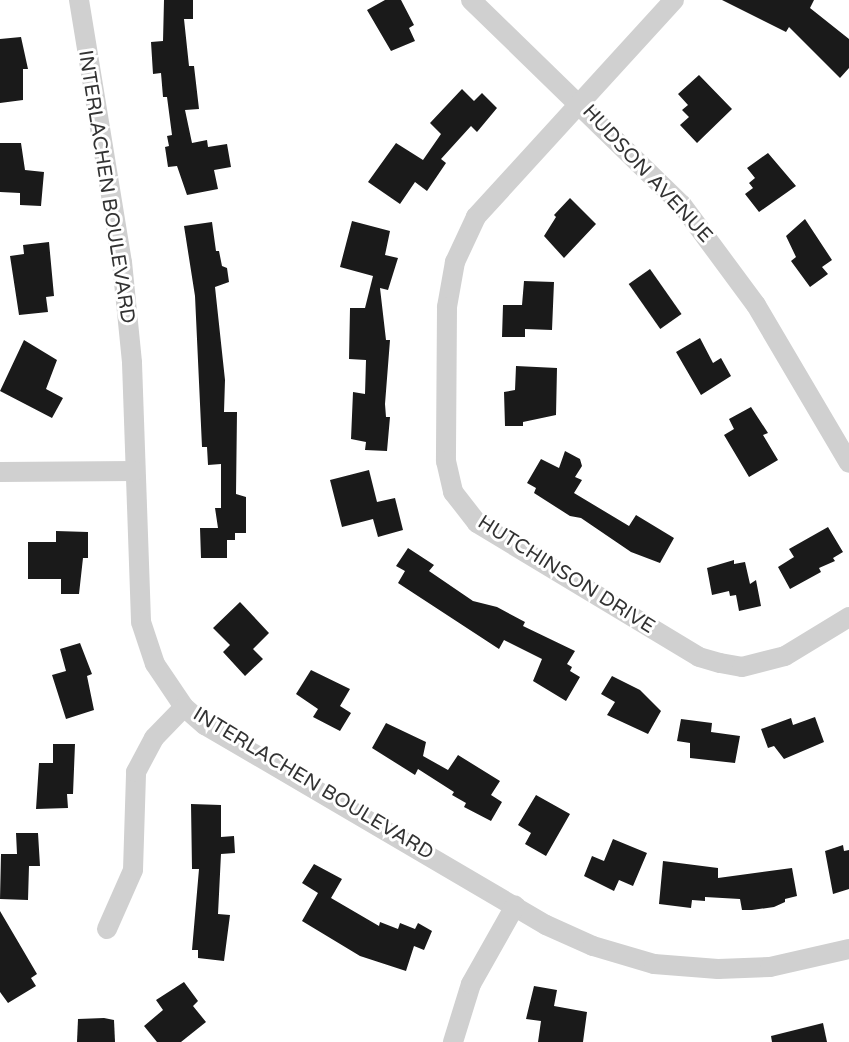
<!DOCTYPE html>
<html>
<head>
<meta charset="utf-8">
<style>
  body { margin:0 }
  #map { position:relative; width:849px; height:1042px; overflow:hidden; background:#fff; font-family:"Varela Round",sans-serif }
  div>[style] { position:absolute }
  .building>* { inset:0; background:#1a1a1a; transform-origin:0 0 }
  .street>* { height:20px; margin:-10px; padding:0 10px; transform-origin:10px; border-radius:10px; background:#d0d0d0 }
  span { translate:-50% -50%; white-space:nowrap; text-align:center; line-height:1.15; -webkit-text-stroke:6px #fff; paint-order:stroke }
  .street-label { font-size:20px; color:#333 }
</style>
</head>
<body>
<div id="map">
  <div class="building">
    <div style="clip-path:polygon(164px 0,193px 0,193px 19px,184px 19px,189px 66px,194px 66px,199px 109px,185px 110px,192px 143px,207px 140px,208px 147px,227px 144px,231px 167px,214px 170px,218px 189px,187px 195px,177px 166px,168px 167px,165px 147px,169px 146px,167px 136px,172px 135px,167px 97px,163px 97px,161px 73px,153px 74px,151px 42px,163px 41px)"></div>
    <div style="clip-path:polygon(385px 0,401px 0,414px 25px,409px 28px,415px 41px,391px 51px,367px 10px)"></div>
    <div style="clip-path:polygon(722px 0,814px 0,810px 8px,849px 39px,849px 68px,840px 78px,789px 27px,786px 32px)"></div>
    <div style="clip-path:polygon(21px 37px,28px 69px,23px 69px,23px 100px,0 103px,0 39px)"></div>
    <div style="clip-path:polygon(699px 75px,732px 109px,697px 143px,680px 125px,689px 117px,682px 110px,688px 105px,678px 94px)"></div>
    <div style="clip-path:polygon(462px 89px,474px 101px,482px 93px,497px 108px,477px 132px,471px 126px,441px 159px,446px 163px,427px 191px,415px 182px,400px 204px,368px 182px,396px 143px,423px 160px,441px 134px,430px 123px)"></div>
    <div style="clip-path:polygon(0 143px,21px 143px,25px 170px,44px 172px,41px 206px,20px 205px,20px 193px,0 192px)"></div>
    <div style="clip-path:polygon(768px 153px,796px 186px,759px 212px,745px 194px,753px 188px,749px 183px,755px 178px,747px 168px)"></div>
    <div style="clip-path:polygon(570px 198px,596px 224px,564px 258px,544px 236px,556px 217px,554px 215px)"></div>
    <div style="clip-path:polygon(805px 219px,832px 260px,822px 267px,828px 274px,810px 287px,791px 261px,796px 257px,786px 236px)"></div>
    <div style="clip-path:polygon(352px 221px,390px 231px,385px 255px,398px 258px,388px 290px,380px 288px,386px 340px,390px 340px,385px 404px,386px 417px,390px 417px,387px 451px,365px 450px,366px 442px,351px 439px,353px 392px,365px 394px,366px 360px,349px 359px,350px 308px,365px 308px,373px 276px,340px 267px)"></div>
    <div style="clip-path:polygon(212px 222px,216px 251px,219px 251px,222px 266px,227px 268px,229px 282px,215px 287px,225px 380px,224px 412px,237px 412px,236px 494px,246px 497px,246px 533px,235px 533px,235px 540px,227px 540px,227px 558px,201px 558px,200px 528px,218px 528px,215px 508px,221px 508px,221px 464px,208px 465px,207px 447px,202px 447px,195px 296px,184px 226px)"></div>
    <div style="clip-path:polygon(49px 242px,54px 296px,46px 297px,48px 312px,19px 315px,10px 256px,24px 254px,23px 245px)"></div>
    <div style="left:650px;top:269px;width:55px;height:26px;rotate:55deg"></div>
    <div style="clip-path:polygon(524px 281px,554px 282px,552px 330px,525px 329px,525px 337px,502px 337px,503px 305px,522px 305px)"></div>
    <div style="clip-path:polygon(700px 338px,713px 363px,721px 358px,731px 376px,701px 395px,676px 352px)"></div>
    <div style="clip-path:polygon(24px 340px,57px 360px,46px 389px,63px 398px,52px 418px,0 391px)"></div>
    <div style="clip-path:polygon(516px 366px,557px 368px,556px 415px,523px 422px,523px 426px,505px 426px,504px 392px,515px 390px)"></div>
    <div style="clip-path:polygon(751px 407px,768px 433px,763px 435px,778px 460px,749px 477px,724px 435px,734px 429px,729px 419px)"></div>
    <div style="clip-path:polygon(565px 451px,580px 459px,582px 466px,575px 477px,582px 480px,574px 493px,629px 526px,636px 515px,674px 538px,660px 563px,631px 552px,581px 518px,570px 516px,534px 493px,536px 488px,527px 483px,541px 459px,559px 468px)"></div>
    <div style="clip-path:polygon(369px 470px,377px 502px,395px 498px,403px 530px,378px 537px,373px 519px,342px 527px,330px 480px)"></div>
    <div style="clip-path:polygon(828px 527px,843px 552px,833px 558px,835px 561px,819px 568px,821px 572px,790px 589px,778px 567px,794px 557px,789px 549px)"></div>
    <div style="clip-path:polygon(56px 531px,88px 532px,88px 558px,83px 558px,79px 594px,61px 594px,61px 579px,28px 579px,28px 542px,56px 542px)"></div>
    <div style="clip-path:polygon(408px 548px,434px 565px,429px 571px,473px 601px,497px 607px,525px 622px,523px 626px,575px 651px,567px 664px,572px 667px,570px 671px,580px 677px,566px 701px,533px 681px,542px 659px,504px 640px,499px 649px,398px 583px,405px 571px,396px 566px)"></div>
    <div style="clip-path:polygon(734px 560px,734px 564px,745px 562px,750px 584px,756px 580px,761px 606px,739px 611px,736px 595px,730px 596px,729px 591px,712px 595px,707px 568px)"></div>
    <div style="clip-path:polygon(240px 602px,269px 633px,253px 649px,263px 659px,245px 676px,223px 652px,230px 645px,213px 628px)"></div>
    <div style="clip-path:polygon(80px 643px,92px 674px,87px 676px,94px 710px,66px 719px,52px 675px,66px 671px,60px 649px)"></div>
    <div style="clip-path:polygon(311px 670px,350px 689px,340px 706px,351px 713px,340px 731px,313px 717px,318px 709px,296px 694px)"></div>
    <div style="clip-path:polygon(612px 676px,640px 690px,661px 711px,648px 734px,607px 715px,615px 702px,601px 694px)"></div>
    <div style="clip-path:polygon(815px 717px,824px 742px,784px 759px,774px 746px,768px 748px,761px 729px,791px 718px,793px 725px)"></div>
    <div style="clip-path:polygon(681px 719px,712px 723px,711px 732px,740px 736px,735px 763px,690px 758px,690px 743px,677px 741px)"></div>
    <div style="clip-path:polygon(386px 723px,426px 742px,423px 756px,448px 770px,458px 755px,500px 781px,491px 795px,502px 802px,491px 821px,464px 807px,466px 803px,452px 795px,454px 792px,418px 769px,415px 775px,372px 748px)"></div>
    <div style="clip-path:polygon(53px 744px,75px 744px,73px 794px,67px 794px,68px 808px,36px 809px,39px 763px,53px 763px)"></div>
    <div style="clip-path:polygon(536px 795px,570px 814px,546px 856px,525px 844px,531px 833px,518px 825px)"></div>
    <div style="clip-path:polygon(191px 804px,221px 805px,221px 837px,234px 836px,235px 853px,221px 854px,218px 914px,230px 915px,224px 961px,198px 958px,198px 950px,192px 950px,199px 869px,192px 869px)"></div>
    <div style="clip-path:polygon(16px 833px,38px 833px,40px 866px,29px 866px,28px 900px,0 899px,1px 854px,17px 854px)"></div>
    <div style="clip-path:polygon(613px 839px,647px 853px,633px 886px,619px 880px,614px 891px,584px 876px,592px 856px,604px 861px)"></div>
    <div style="clip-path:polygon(843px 845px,844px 851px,849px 850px,849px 889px,833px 894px,825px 851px)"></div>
    <div style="clip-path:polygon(663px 861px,718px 868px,718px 878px,792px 868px,797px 896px,785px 899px,785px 902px,774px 907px,752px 910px,742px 910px,740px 899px,705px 897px,705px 901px,692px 900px,691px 908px,659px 904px)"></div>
    <div style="clip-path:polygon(314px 864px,342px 879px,331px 898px,379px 926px,380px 922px,398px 929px,400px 923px,415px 929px,418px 923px,432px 931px,424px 950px,414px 946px,406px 971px,360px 956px,302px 921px,318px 893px,302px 883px)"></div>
    <div style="clip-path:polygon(0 911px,37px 974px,31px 978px,36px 986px,8px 1003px,0 992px)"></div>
    <div style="clip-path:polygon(184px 982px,198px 1001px,193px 1006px,206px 1022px,181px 1042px,157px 1042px,144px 1026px,163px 1010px,156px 1000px)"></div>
    <div style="clip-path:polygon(534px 986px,557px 990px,554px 1006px,587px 1012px,583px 1042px,538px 1042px,541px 1021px,526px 1019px)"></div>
    <div style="clip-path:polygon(104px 1018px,114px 1020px,115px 1042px,77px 1042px,78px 1019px)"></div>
    <div style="clip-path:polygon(823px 1023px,827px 1042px,772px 1042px,771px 1036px)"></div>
  </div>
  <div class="street">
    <div style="left:79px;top:0;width:266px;rotate:80.7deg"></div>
    <div style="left:122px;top:262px;width:101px;rotate:84.3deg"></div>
    <div style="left:132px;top:363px;width:259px;rotate:88deg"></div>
    <div style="left:141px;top:622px;width:44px;rotate:71.6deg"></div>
    <div style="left:155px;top:664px;width:52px;rotate:56deg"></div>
    <div style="left:184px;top:707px;width:28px;rotate:41deg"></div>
    <div style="left:205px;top:725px;width:395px;rotate:30.4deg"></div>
    <div style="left:546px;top:925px;width:51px;rotate:24.1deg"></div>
    <div style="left:593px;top:946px;width:64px;rotate:16.4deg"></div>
    <div style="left:654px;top:964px;width:64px;rotate:4.5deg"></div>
    <div style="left:718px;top:969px;width:52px;rotate:-2.2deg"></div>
    <div style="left:770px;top:967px;width:81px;rotate:-12.8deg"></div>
    <div style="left:471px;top:0;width:294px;rotate:44.2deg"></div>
    <div style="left:682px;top:205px;width:124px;rotate:53.5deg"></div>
    <div style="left:756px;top:305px;width:183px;rotate:59.5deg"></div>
    <div style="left:674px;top:0;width:294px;rotate:132.4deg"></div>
    <div style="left:476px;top:217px;width:50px;rotate:115deg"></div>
    <div style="left:455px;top:262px;width:46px;rotate:100.1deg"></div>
    <div style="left:447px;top:307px;width:154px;rotate:90.4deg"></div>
    <div style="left:446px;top:461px;width:32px;rotate:77deg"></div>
    <div style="left:453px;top:492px;width:39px;rotate:52deg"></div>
    <div style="left:477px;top:523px;width:259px;rotate:31.1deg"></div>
    <div style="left:699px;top:657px;width:22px;rotate:16deg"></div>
    <div style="left:720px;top:663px;width:22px;rotate:10deg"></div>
    <div style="left:742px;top:667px;width:44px;rotate:-14.3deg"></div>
    <div style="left:785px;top:656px;width:75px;rotate:-31.4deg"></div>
    <div style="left:0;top:472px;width:135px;rotate:-0.4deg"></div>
    <div style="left:107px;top:929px;width:64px;rotate:-66.2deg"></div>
    <div style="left:133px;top:870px;width:98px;rotate:-88.2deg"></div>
    <div style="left:136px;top:772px;width:38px;rotate:-62deg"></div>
    <div style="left:154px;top:738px;width:43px;rotate:-45.9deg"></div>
    <div style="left:453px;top:1042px;width:61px;rotate:-72.8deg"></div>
    <div style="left:471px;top:984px;width:90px;rotate:-60.6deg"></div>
  </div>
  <div class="street-label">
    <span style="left:647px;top:174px;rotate:47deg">HUDSON AVENUE</span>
    <span style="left:106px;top:187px;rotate:81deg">INTERLACHEN BOULEVARD</span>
    <span style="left:566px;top:575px;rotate:32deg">HUTCHINSON DRIVE</span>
    <span style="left:313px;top:784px;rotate:31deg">INTERLACHEN BOULEVARD</span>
  </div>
</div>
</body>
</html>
